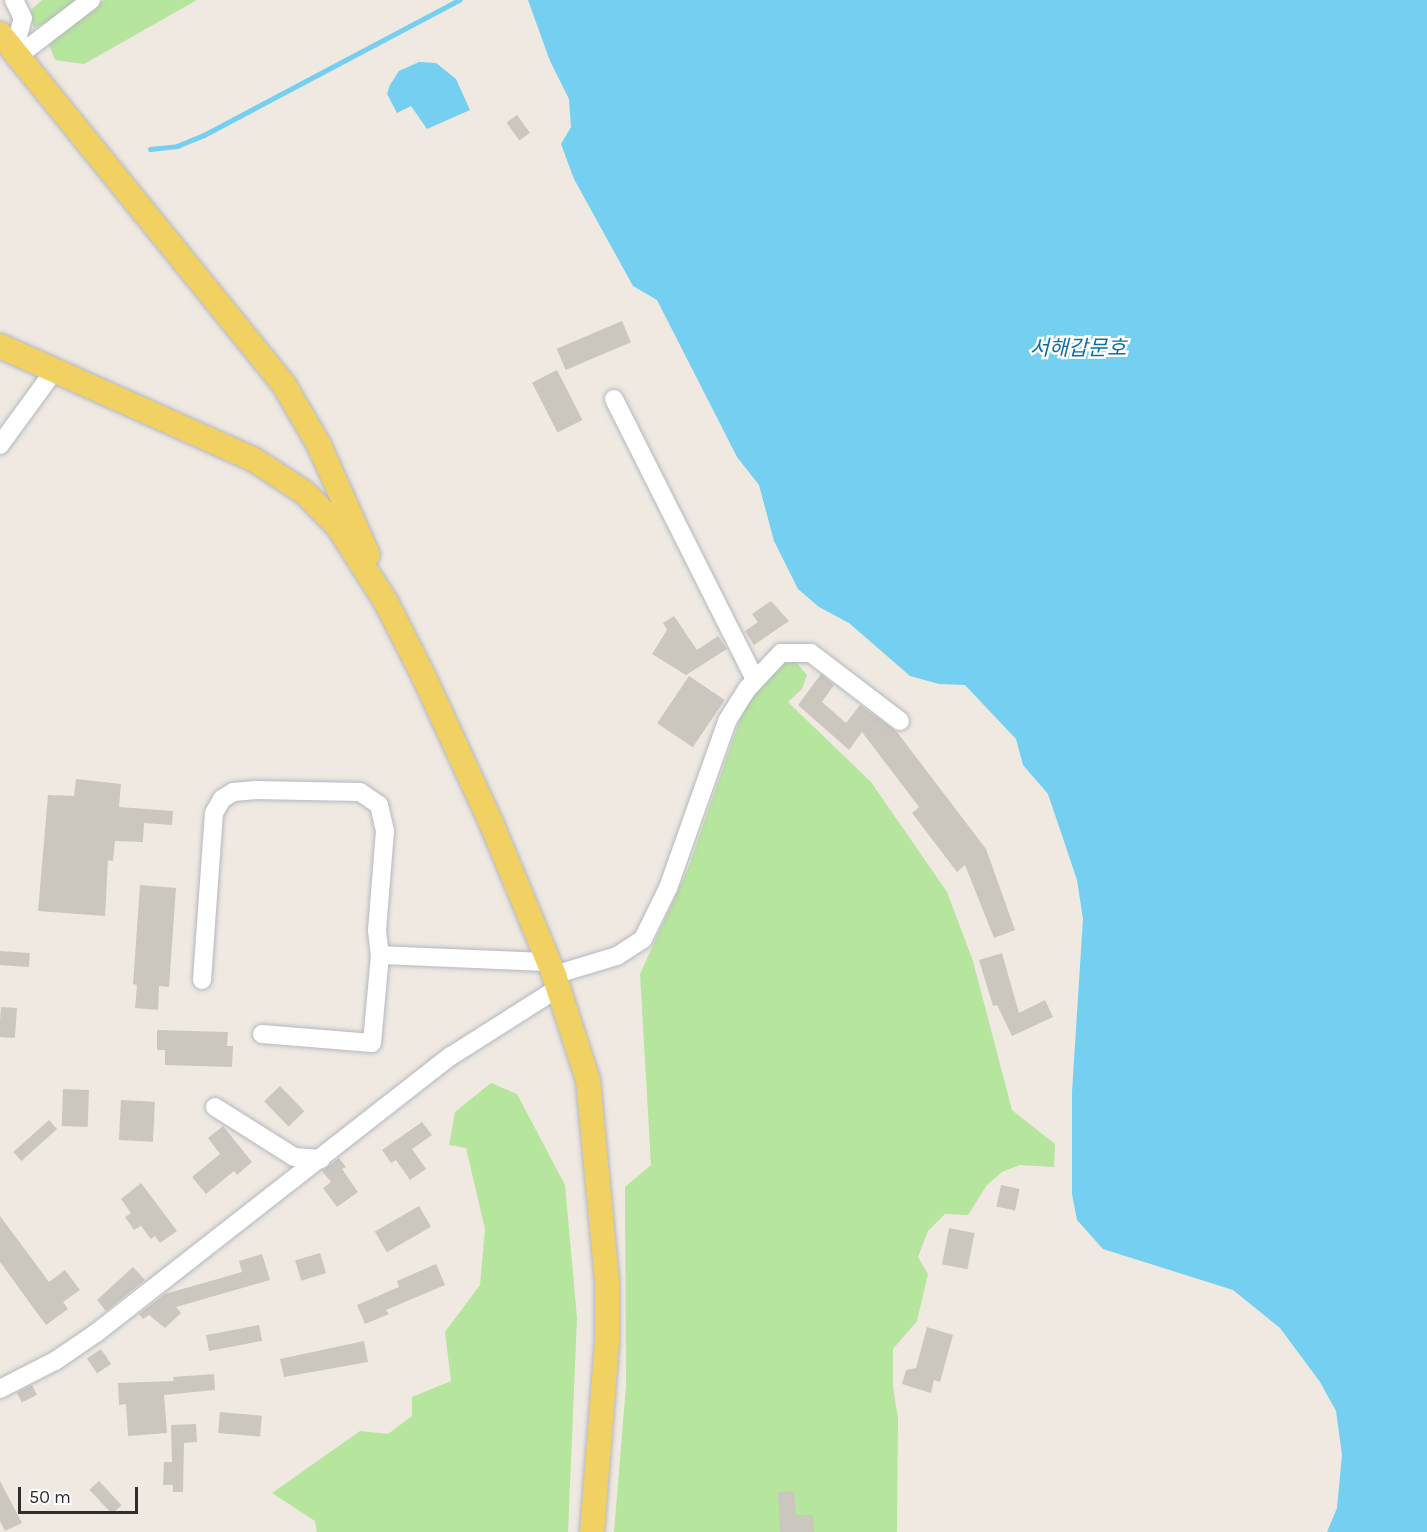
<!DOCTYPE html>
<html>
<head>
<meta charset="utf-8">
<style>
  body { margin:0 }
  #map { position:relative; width:1427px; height:1532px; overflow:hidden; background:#efe9e1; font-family:Karla,"Noto Sans KR",sans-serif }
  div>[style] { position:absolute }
  .green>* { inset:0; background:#b6e59e }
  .water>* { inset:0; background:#75cff0 }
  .stream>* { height:4.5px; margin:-2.25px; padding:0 2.25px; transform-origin:2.25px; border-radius:2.25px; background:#75cff0 }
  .building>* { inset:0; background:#cbc7bf; transform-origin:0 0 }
  .roads { filter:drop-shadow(0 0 2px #b4b7c1) drop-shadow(0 0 2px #b4b7c1) }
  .minor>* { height:18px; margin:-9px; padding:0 9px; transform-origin:9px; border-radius:9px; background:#fff }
  .major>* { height:24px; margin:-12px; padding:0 12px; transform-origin:12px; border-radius:12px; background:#f2d163 }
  span { translate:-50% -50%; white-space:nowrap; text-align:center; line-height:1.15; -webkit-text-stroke:5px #fff; paint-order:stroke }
  .water-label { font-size:21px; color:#0d6fa3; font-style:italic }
  .scale { position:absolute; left:18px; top:1487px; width:120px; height:27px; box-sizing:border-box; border:3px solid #2e2e2e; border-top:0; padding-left:8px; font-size:18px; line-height:21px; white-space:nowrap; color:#2e2e2e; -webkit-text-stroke:4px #fff; paint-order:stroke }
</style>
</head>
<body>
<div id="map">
  <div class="green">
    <div style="clip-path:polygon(42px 0,85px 0,65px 15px,34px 28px,29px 12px)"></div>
    <div style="clip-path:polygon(104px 0,197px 0,84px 64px,55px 60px,48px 42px)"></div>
    <div style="clip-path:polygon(796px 662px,807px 675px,802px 689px,788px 702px,871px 782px,947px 892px,973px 961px,1012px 1110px,1055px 1144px,1054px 1167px,1020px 1165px,1002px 1172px,987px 1185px,968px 1215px,945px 1214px,928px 1231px,918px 1257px,928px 1274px,917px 1321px,893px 1349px,893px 1387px,898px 1418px,897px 1532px,614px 1532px,626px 1386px,625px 1187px,651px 1165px,640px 974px,687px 871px,744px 708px,782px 663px)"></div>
    <div style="clip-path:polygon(491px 1083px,517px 1094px,565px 1185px,577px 1318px,568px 1532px,317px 1532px,315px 1521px,272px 1493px,360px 1431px,388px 1434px,412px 1416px,412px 1397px,451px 1381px,445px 1332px,480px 1285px,485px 1229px,466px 1148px,449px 1145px,455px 1112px)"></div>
  </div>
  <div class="water">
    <div style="clip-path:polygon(528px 0,1427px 0,1427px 1532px,1327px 1532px,1337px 1508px,1342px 1455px,1336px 1411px,1320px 1382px,1280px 1328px,1233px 1290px,1103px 1249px,1077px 1220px,1072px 1194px,1072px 1092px,1083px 919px,1077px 880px,1048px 794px,1023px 765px,1016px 739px,965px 685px,939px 684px,910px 676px,849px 623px,819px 607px,798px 589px,774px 541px,759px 485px,737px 457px,657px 300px,633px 286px,574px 179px,561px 144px,571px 127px,569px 99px,550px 61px)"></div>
    <div style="clip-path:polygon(419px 62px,436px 63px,456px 79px,470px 110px,427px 129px,411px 106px,397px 113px,387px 94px,390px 85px,399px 71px)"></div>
  </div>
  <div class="stream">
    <div style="left:150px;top:149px;width:27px;rotate:-6deg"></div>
    <div style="left:177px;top:146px;width:29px;rotate:-22deg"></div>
    <div style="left:204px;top:135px;width:289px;rotate:-27.9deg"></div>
  </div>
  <div class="building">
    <div style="left:517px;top:115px;width:22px;height:13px;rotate:54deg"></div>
    <div style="left:622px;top:321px;width:23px;height:71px;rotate:67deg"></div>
    <div style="left:557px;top:370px;width:56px;height:28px;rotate:63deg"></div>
    <div style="clip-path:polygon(771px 601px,789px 621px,754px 645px,745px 631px,758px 622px,752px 614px)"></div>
    <div style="clip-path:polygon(674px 616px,697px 650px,718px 636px,727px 649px,686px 675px,652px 654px,667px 630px,663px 623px)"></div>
    <div style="clip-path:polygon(821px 674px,834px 685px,822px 702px,846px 723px,860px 705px,897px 732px,986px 849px,1015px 930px,994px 938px,965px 865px,957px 872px,912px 813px,919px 807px,862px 732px,849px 750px,798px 705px)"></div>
    <div style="left:689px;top:676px;width:43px;height:57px;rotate:34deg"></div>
    <div style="clip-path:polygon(76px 779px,121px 784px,119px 807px,173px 811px,172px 825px,144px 823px,143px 842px,115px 841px,113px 861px,108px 860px,105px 916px,38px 911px,48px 795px,74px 796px)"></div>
    <div style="clip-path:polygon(140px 885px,176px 888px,169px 987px,159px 986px,158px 1010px,135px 1008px,137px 985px,133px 984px)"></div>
    <div style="left:0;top:951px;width:30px;height:14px;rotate:4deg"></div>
    <div style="clip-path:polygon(1002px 953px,1019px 1013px,1045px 1000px,1053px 1017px,1012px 1036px,997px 1005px,993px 1006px,979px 960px)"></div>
    <div style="left:1px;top:1007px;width:16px;height:30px;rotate:4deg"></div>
    <div style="clip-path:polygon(157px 1030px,228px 1032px,227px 1046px,233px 1046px,232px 1067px,165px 1065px,165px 1050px,157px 1050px)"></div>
    <div style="left:280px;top:1086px;width:35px;height:22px;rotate:46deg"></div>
    <div style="left:63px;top:1089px;width:26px;height:37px;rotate:2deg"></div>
    <div style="left:121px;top:1100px;width:34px;height:40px;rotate:3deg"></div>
    <div style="left:49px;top:1120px;width:12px;height:48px;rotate:48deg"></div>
    <div style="clip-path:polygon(422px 1122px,432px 1135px,412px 1149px,426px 1169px,410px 1180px,396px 1160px,391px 1163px,382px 1150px)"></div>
    <div style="clip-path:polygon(223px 1126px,252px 1162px,237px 1175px,234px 1171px,206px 1194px,192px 1177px,220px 1154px,208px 1138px)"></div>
    <div style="clip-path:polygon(339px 1158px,346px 1167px,342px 1169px,358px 1192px,337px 1207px,323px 1188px,331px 1182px,322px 1171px)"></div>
    <div style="clip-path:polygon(141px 1183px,177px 1231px,160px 1243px,155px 1236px,151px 1239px,141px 1226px,134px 1230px,125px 1217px,131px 1213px,121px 1199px)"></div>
    <div style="left:1001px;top:1185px;width:19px;height:22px;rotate:12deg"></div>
    <div style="left:419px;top:1206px;width:24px;height:51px;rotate:60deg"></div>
    <div style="clip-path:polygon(0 1216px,49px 1282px,65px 1270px,80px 1290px,63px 1302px,68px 1309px,46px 1325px,0 1262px)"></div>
    <div style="left:949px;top:1228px;width:26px;height:37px;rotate:11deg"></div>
    <div style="left:320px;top:1253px;width:21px;height:26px;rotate:73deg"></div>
    <div style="clip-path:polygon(262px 1254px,270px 1280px,176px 1307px,181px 1313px,165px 1328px,149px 1315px,143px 1319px,139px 1314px,165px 1294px,242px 1272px,239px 1261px)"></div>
    <div style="clip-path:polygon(436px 1264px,445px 1285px,386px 1310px,389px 1314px,365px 1324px,357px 1305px,399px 1287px,397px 1281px)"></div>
    <div style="clip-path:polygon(133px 1267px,145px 1280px,106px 1311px,97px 1300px)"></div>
    <div style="left:259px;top:1325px;width:16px;height:54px;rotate:79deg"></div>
    <div style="clip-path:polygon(927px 1327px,953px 1335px,940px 1382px,934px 1380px,931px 1393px,902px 1384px,906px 1370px,916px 1368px)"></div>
    <div style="clip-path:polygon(364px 1341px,368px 1362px,284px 1377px,280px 1359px)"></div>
    <div style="left:101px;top:1349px;width:18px;height:17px;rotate:56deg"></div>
    <div style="clip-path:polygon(214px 1374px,215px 1390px,164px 1395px,167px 1433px,128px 1436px,126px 1404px,119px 1405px,118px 1383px,174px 1381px,173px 1377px)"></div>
    <div style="left:32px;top:1385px;width:11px;height:17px;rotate:63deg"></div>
    <div style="left:220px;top:1412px;width:42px;height:21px;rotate:5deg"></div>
    <div style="clip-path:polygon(196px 1424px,197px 1442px,184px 1443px,183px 1492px,173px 1492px,173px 1485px,163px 1485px,164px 1462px,172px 1462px,171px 1425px)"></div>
    <div style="clip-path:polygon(0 1481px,22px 1523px,5px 1531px,0 1521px)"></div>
    <div style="left:99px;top:1481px;width:33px;height:13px;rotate:47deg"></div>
    <div style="clip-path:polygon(794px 1491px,796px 1515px,813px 1515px,814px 1532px,780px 1532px,778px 1492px)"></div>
  </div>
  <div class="roads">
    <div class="minor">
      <div style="left:14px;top:51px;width:34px;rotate:-75deg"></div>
      <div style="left:23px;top:18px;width:20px;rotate:-117deg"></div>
      <div style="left:18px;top:56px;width:92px;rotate:-37.5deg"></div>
      <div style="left:614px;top:399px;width:313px;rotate:63.3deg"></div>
      <div style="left:0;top:445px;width:92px;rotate:-53.9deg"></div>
      <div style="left:554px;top:975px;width:66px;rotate:-16.8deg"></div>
      <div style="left:617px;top:956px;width:31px;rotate:-33deg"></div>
      <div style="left:643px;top:939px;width:57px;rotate:-63.9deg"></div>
      <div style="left:668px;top:888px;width:177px;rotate:-70.5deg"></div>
      <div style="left:727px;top:721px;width:39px;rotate:-58deg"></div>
      <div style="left:748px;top:688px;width:48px;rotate:-46.7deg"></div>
      <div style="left:781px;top:653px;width:30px"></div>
      <div style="left:811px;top:653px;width:112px;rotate:37.4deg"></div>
      <div style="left:202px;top:980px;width:167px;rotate:-85.9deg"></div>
      <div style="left:214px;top:813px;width:16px;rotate:-60deg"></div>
      <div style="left:222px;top:799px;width:13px;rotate:-32deg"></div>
      <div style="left:233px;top:792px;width:21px;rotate:-5deg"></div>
      <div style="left:254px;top:790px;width:106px;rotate:1.1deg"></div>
      <div style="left:360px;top:792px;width:23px;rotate:34deg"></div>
      <div style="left:379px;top:805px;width:27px;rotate:77deg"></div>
      <div style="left:385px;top:831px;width:100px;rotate:94.6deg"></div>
      <div style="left:377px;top:931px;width:24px;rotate:83deg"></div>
      <div style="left:380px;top:955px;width:168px;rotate:2.4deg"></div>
      <div style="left:262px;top:1034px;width:110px;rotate:4.7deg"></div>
      <div style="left:372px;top:1043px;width:88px;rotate:-84.8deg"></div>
      <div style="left:215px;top:1107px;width:93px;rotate:32.3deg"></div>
      <div style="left:294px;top:1157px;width:27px;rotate:4deg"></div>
      <div style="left:0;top:1389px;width:62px;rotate:-27deg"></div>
      <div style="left:55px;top:1361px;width:50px;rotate:-34.3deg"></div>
      <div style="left:96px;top:1333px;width:450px;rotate:-38deg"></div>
      <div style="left:451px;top:1056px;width:127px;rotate:-32.4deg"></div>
    </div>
    <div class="major">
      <div style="left:0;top:34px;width:452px;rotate:51deg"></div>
      <div style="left:284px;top:385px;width:69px;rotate:59.7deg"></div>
      <div style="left:319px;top:445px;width:120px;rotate:66deg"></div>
      <div style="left:0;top:346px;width:277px;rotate:24.1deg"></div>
      <div style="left:253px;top:459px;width:62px;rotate:33.2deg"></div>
      <div style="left:305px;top:493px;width:49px;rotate:45.8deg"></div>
      <div style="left:339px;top:528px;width:88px;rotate:57.6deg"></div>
      <div style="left:386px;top:602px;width:84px;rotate:63.1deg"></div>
      <div style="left:424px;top:677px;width:163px;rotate:65.3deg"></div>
      <div style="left:492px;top:825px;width:162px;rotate:67.5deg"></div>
      <div style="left:554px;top:975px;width:110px;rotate:72.1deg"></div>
      <div style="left:588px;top:1080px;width:203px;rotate:84.6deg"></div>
      <div style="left:607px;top:1282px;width:60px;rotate:90deg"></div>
      <div style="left:607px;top:1342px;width:191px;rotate:94.5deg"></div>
    </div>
  </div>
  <div class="water-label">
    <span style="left:1078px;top:348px">서해갑문호</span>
  </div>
  <div class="scale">50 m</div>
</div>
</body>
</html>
